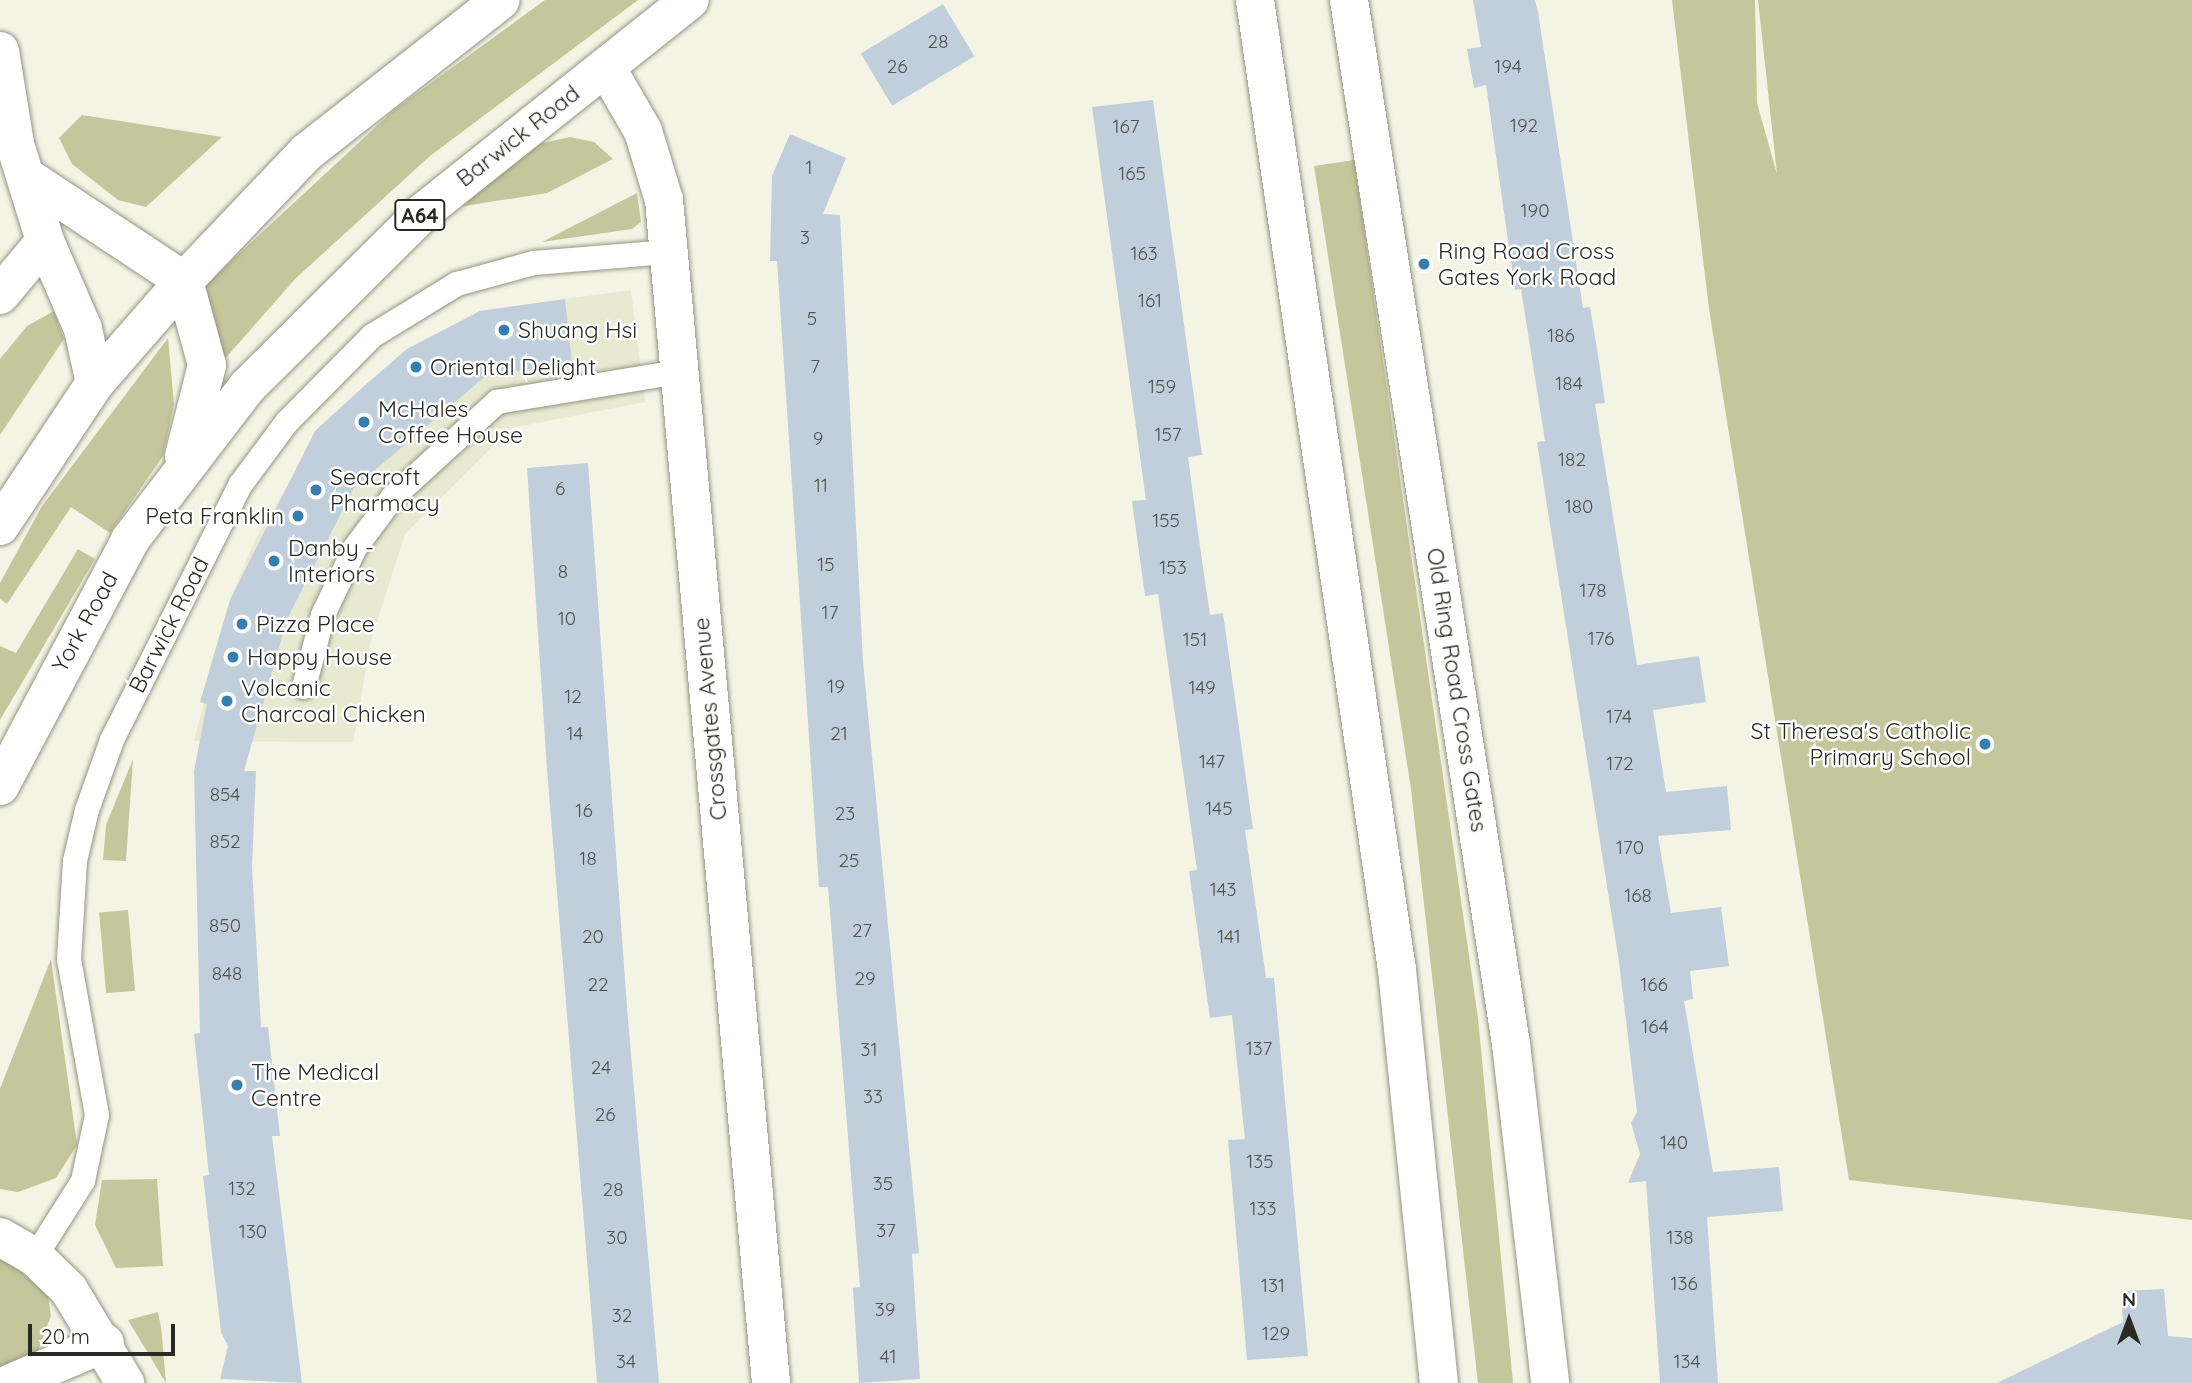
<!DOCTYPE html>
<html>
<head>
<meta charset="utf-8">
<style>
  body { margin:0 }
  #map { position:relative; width:2192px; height:1383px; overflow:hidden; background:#f3f4e3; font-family:Quicksand,sans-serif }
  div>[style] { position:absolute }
  .built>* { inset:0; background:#e7e9d0 }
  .green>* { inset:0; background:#c4c79b; transform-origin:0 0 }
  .building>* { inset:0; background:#c0cfdb; transform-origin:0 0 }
  .roads { filter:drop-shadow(0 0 2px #949585) drop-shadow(0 0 2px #949585) }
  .service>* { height:24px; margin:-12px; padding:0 12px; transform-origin:12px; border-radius:12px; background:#fff }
  .minor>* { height:38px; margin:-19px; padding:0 19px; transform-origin:19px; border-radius:19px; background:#fff }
  .tertiary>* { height:38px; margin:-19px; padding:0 19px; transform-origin:19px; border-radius:19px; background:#fff }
  .secondary>* { height:38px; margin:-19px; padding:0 19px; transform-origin:19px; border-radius:19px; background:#fff }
  .trunk>* { height:38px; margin:-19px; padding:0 19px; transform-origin:19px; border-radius:19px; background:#fff }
  .dots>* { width:19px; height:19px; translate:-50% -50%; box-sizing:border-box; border:4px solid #fff; border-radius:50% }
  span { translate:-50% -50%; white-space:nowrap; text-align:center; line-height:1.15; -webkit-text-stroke:5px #fff; paint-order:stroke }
  .number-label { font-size:19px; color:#505352 }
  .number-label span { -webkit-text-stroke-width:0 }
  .shield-label span { padding:2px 5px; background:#fff; border:2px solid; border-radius:5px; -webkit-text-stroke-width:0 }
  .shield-label { font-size:21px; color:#2a2a24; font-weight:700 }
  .street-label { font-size:23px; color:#2a2a24 }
  .poi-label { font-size:23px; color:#2a2a24 }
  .left { translate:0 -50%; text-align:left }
  .right { translate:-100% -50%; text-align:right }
  .north { position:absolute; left:2094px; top:1285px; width:70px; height:70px; -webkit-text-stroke:5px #fff; paint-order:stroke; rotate:0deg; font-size:19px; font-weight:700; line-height:28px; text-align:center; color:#2a2a24 }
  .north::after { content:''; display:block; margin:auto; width:24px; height:32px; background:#2a2a24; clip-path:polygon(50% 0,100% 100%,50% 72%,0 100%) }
  .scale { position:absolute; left:28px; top:1324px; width:147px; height:32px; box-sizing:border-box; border:4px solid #2a2a24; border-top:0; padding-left:9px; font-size:21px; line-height:24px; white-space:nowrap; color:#2a2a24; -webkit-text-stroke:5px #fff; paint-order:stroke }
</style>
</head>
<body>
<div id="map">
  <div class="built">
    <div style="clip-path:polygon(631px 290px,645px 402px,511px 428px,405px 534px,371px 640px,353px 742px,194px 741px,230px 600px,255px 540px,326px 421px,407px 349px,480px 311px)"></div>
  </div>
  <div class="green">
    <div style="clip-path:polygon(545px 0,638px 0,430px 156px,295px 279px,223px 361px,203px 287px,394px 110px)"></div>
    <div style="clip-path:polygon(1672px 0,1755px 0,1757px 103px,1777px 174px,1758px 0,2192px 0,2192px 1220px,1849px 1180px,1709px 309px)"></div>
    <div style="clip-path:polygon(82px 115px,222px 137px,146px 207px,118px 200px,72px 164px,59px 138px)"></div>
    <div style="clip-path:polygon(570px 137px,594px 142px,613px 159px,547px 193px,458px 207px,534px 145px)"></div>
    <div style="clip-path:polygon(1354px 160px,1478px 1018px,1513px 1383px,1478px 1383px,1411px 789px,1314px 166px)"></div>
    <div style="clip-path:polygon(637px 193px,641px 222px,632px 229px,542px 242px)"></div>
    <div style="clip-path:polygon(54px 311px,64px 339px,0 435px,0 359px,27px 326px)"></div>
    <div style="clip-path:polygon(168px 338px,174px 404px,163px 456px,110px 533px,71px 507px,7px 604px,0 599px,0 583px,42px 506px)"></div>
    <div style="clip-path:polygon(78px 549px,95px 559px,0 720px,0 646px,16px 653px)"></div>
    <div style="clip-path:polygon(133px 759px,126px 861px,103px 860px,106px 825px)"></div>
    <div style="left:128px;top:910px;width:81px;height:29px;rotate:85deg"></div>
    <div style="clip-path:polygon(51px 959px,77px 1145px,56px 1178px,18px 1192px,0 1189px,0 1089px)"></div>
    <div style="clip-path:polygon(157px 1179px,163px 1266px,116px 1268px,95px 1225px,102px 1180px)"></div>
    <div style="clip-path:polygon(0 1253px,48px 1296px,51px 1316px,38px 1351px,0 1372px)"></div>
    <div style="clip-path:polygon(158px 1312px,161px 1327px,166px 1383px,128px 1320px)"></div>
  </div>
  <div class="building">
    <div style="clip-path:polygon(1473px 0,1535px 0,1538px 12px,1583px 308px,1590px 307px,1598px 355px,1605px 403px,1595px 404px,1637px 665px,1699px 656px,1706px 702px,1653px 710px,1666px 792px,1727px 786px,1731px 830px,1658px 836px,1671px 913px,1721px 907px,1729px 966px,1690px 971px,1693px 999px,1684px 1001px,1713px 1172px,1779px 1167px,1783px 1211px,1707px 1217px,1718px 1383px,1660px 1383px,1646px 1181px,1628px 1183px,1640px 1154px,1631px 1123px,1637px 1112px,1619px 962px,1537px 442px,1545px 441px,1521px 289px,1515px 290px,1486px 85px,1474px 88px,1467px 49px,1481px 47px)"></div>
    <div style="left:943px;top:4px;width:61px;height:96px;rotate:59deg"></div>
    <div style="clip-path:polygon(1153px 100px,1202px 455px,1188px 457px,1199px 540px,1210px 615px,1223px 613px,1253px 829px,1245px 830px,1266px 978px,1274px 978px,1308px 1356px,1247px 1360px,1228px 1140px,1245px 1139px,1232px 1015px,1210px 1018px,1189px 871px,1197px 870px,1158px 594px,1145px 596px,1132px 501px,1146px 500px,1092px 107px)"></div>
    <div style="clip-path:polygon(790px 134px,846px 158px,823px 214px,840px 215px,863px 661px,919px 1253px,912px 1254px,920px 1379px,859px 1383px,853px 1288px,860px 1287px,828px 887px,819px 887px,777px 261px,770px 261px,772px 176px)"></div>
    <div style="clip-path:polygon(565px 299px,572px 365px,488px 374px,354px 488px,287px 619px,244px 771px,256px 771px,252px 867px,261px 1027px,268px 1027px,280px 1136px,272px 1136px,302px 1383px,220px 1379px,228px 1346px,221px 1332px,203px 1176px,209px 1175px,194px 1034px,200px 1033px,194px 771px,207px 704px,200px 702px,230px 600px,315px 431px,363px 387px,407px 349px,480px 311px)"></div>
    <div style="clip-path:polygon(588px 463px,627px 1007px,659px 1383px,597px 1383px,547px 769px,527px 468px)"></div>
    <div style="clip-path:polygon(2164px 1289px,2168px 1336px,2192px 1338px,2192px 1383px,1997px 1383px,2123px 1322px,2121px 1291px)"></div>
  </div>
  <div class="roads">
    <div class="service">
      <div style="left:304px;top:687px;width:74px;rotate:-75.2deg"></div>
      <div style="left:323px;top:615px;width:74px;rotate:-64.5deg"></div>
      <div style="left:355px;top:548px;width:64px;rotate:-53.3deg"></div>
      <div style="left:393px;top:497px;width:141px;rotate:-42.4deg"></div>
      <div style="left:497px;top:402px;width:183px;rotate:-9.4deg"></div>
      <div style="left:35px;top:1257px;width:90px;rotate:-57.7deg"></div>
      <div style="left:83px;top:1181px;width:67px;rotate:-78deg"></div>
      <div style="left:97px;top:1115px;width:158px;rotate:-100.2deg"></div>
      <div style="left:69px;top:959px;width:98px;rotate:-86.5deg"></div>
      <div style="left:75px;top:861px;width:52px;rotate:-76.8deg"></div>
      <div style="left:87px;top:810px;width:74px;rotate:-70.3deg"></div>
      <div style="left:112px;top:740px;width:287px;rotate:-63.3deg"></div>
      <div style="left:241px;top:484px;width:77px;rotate:-53.4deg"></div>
      <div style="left:287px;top:422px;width:121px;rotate:-45.3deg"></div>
      <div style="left:372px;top:336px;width:100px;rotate:-31.5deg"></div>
      <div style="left:457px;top:284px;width:80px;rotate:-15.3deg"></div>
      <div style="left:534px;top:263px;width:133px;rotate:-4.7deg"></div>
    </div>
    <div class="minor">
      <div style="left:606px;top:67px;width:74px;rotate:60deg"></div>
      <div style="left:643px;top:131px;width:72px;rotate:73.1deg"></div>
      <div style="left:664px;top:200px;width:1188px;rotate:84.83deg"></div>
      <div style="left:0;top:295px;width:70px;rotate:-50.2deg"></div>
      <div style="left:0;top:1237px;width:40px;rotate:29.7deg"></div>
      <div style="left:35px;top:1257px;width:47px;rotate:44.1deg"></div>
      <div style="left:69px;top:1290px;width:109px;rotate:58.9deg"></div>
      <div style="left:11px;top:1383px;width:102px;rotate:-23.1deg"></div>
    </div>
    <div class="tertiary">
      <div style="left:0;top:51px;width:94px;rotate:80.8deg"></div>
      <div style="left:15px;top:144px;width:102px;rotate:72.8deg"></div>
      <div style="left:45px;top:241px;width:96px;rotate:66.6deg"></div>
      <div style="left:83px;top:329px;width:55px;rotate:77.5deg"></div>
      <div style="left:27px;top:177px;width:188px;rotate:33.5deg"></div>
    </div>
    <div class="secondary">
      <div style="left:1255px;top:0;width:980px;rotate:81.67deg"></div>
      <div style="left:1397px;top:970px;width:415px;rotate:84.2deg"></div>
      <div style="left:1349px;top:0;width:1056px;rotate:81.18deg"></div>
      <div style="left:1511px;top:1044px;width:341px;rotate:83.4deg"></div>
    </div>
    <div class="trunk">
      <div style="left:184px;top:456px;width:94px;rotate:-75.8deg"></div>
      <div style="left:207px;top:365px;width:87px;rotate:-105.3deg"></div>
      <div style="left:0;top:526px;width:172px;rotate:-56.4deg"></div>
      <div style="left:95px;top:383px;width:135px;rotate:-48.9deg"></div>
      <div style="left:184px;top:281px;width:178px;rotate:-46.4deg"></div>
      <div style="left:307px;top:152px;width:246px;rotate:-38.1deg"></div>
      <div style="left:0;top:786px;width:278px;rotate:-62.1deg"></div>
      <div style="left:130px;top:540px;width:193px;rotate:-52.6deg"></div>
      <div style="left:247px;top:387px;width:247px;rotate:-44.8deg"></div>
      <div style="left:422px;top:213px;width:342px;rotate:-38.5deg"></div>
    </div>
  </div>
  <div class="dots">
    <div style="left:1424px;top:264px;background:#347eb1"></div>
    <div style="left:504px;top:330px;background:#347eb1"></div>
    <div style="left:416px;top:367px;background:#347eb1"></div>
    <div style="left:364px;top:422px;background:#347eb1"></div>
    <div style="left:316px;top:490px;background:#347eb1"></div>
    <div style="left:298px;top:516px;background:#347eb1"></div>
    <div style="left:274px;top:561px;background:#347eb1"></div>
    <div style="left:242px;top:624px;background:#347eb1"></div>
    <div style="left:233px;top:657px;background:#347eb1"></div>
    <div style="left:227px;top:701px;background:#347eb1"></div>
    <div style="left:1985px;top:744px;background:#347eb1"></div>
    <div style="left:237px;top:1085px;background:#347eb1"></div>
  </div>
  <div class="number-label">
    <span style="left:938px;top:42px">28</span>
    <span style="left:897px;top:67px">26</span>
    <span style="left:1508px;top:67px">194</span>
    <span style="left:1524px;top:126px">192</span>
    <span style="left:1126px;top:127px">167</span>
    <span style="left:809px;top:168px">1</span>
    <span style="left:1132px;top:174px">165</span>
    <span style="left:1535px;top:211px">190</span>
    <span style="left:805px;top:238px">3</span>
    <span style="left:1144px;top:254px">163</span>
    <span style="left:1150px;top:301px">161</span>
    <span style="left:812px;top:319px">5</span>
    <span style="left:1561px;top:336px">186</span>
    <span style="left:815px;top:367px">7</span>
    <span style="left:1569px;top:384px">184</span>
    <span style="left:1162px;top:387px">159</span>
    <span style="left:1168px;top:435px">157</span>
    <span style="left:818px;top:439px">9</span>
    <span style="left:1572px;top:460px">182</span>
    <span style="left:821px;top:486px">11</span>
    <span style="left:560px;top:489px">6</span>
    <span style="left:1579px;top:507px">180</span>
    <span style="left:1166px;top:521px">155</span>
    <span style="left:826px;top:565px">15</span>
    <span style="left:1173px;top:568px">153</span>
    <span style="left:563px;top:572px">8</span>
    <span style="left:1593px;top:591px">178</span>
    <span style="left:830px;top:613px">17</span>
    <span style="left:567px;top:619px">10</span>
    <span style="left:1601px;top:639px">176</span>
    <span style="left:1195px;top:640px">151</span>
    <span style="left:836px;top:687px">19</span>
    <span style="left:1202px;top:688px">149</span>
    <span style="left:573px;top:697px">12</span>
    <span style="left:1619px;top:717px">174</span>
    <span style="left:575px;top:734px">14</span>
    <span style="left:839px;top:734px">21</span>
    <span style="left:1212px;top:762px">147</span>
    <span style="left:1620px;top:764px">172</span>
    <span style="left:225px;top:795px">854</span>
    <span style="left:1219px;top:809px">145</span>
    <span style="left:584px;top:811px">16</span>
    <span style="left:845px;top:814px">23</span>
    <span style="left:225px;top:842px">852</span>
    <span style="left:1630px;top:848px">170</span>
    <span style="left:588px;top:859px">18</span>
    <span style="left:849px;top:861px">25</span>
    <span style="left:1223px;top:890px">143</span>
    <span style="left:1638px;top:896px">168</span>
    <span style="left:225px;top:926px">850</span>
    <span style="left:862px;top:931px">27</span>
    <span style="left:593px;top:937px">20</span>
    <span style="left:1229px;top:937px">141</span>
    <span style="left:227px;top:974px">848</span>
    <span style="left:865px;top:979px">29</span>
    <span style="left:598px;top:985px">22</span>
    <span style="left:1654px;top:985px">166</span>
    <span style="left:1655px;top:1027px">164</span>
    <span style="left:1259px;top:1049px">137</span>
    <span style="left:869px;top:1050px">31</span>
    <span style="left:601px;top:1068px">24</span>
    <span style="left:873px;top:1097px">33</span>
    <span style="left:605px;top:1115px">26</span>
    <span style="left:1674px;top:1143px">140</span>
    <span style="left:1260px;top:1162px">135</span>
    <span style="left:883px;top:1184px">35</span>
    <span style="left:242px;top:1189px">132</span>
    <span style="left:613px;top:1190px">28</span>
    <span style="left:1263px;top:1209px">133</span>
    <span style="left:886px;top:1231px">37</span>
    <span style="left:253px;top:1232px">130</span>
    <span style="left:617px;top:1238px">30</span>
    <span style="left:1680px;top:1238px">138</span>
    <span style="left:1684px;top:1284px">136</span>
    <span style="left:1273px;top:1286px">131</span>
    <span style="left:885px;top:1310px">39</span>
    <span style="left:622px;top:1316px">32</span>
    <span style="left:1276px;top:1334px">129</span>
    <span style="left:888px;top:1357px">41</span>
    <span style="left:626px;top:1362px">34</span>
    <span style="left:1687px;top:1362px">134</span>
  </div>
  <div class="shield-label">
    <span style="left:420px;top:215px">A64</span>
  </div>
  <div class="street-label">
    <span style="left:518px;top:136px;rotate:-38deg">Barwick Road</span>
    <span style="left:85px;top:622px;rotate:-61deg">York Road</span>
    <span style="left:169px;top:625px;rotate:-63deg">Barwick Road</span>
    <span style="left:1457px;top:690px;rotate:81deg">Old Ring Road Cross Gates</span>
    <span style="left:710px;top:719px;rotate:-95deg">Crossgates Avenue</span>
  </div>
  <div class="poi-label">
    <span class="left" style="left:1438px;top:264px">Ring Road Cross<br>Gates York Road</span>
    <span class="left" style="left:518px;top:330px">Shuang Hsi</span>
    <span class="left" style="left:430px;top:367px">Oriental Delight</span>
    <span class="left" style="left:378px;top:422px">McHales<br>Coffee House</span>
    <span class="left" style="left:330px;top:490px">Seacroft<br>Pharmacy</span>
    <span class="right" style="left:284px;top:516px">Peta Franklin</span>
    <span class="left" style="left:288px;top:561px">Danby -<br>Interiors</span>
    <span class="left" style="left:256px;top:624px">Pizza Place</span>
    <span class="left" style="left:247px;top:657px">Happy House</span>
    <span class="left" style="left:241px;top:701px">Volcanic<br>Charcoal Chicken</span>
    <span class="right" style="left:1971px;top:744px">St Theresa's Catholic<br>Primary School</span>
    <span class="left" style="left:251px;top:1085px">The Medical<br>Centre</span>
  </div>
  <div class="north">N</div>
  <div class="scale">20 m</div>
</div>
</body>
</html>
